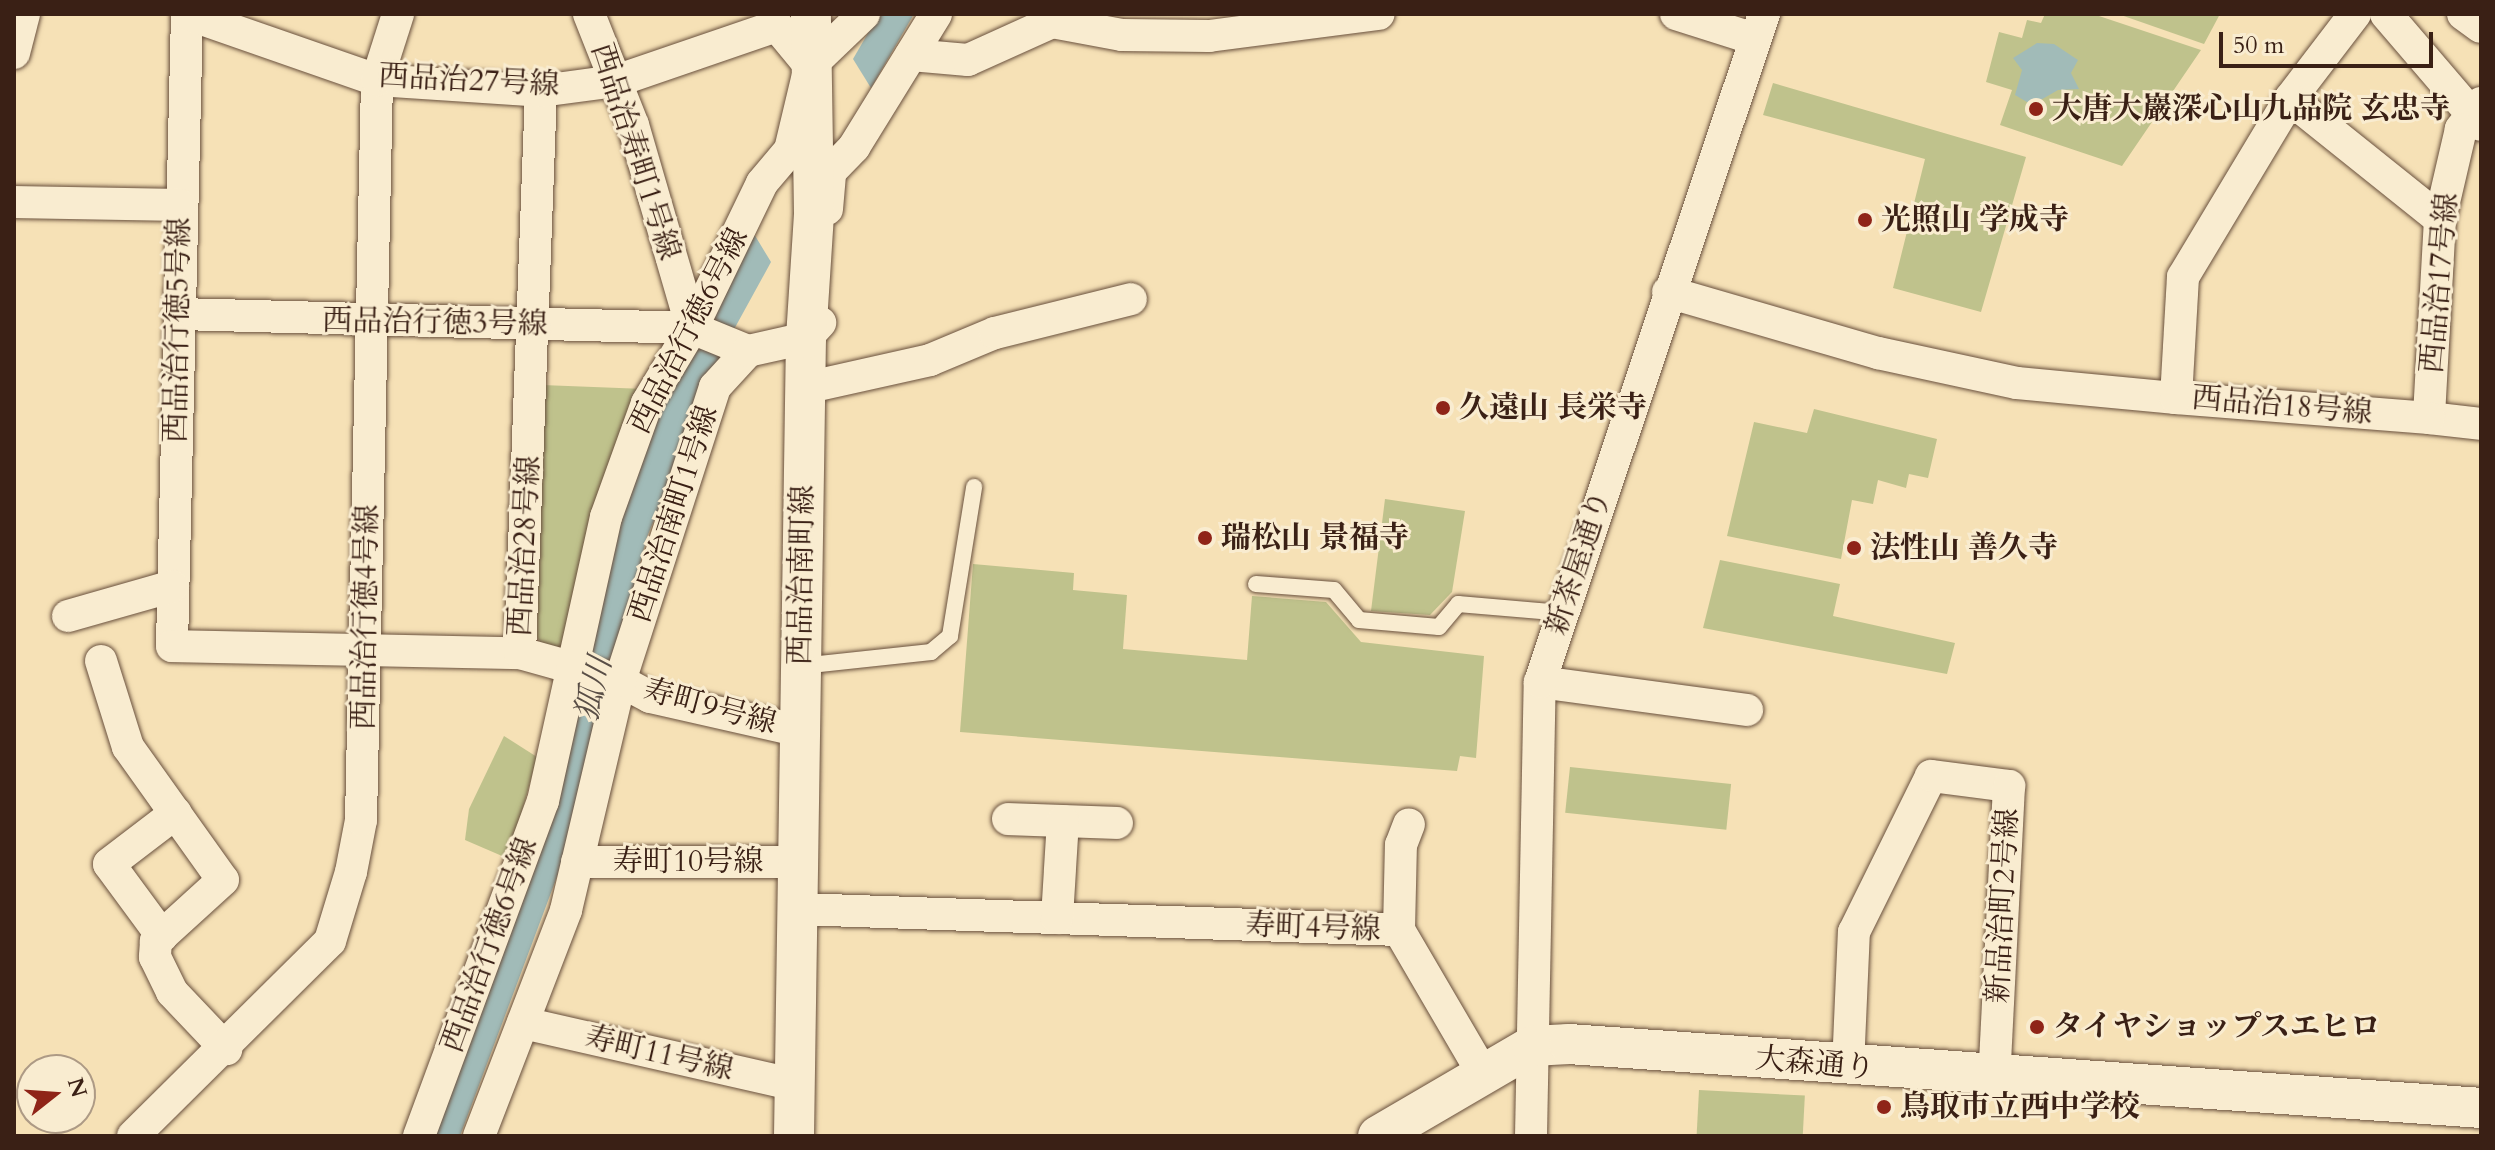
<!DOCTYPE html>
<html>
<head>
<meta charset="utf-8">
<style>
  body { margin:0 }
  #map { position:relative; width:2495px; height:1150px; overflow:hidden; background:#f6e1b6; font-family:Cardo,"Noto Serif JP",serif }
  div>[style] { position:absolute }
  .green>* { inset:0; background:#bfc28c; transform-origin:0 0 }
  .water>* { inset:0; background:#a1bbb8 }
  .roads { filter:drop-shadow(0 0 2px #69503d) drop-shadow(0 0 2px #69503d) }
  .service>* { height:16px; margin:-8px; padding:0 8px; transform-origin:8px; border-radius:8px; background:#f9ecd0 }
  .minor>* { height:32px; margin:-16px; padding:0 16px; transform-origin:16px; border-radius:16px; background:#f9ecd0 }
  .tertiary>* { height:40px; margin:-20px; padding:0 20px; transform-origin:20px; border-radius:20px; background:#f9ecd0 }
  .dots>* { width:22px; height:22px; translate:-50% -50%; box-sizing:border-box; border:4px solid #f9ecd0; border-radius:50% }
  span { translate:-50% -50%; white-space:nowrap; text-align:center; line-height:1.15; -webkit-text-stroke:6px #f9ecd0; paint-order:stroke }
  .street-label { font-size:30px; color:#3a2015 }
  .poi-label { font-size:30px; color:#3a2015; font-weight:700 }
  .left { translate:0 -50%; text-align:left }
  .water-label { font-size:32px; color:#594e46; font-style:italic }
  .frame { position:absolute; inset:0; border:16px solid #3a2015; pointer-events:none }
  .north { position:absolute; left:16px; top:1054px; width:80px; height:80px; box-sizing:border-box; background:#f9ecd0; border:2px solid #ad9a85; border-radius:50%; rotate:73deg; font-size:22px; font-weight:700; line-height:32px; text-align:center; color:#3a2015 }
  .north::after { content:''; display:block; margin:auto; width:28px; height:36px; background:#8f2418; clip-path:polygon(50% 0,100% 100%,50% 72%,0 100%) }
  .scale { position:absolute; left:2219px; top:32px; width:214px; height:36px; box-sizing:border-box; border:4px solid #3a2015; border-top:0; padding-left:10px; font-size:24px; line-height:28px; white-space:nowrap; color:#3a2015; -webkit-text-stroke:6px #f9ecd0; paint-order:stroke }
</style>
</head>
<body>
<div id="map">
  <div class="green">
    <div style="clip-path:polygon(2045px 14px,2093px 14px,2201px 50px,2122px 166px,2000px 125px,2012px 90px,1986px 82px,1999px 32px,2022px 38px,2027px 20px,2041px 23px)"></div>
    <div style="clip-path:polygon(2118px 14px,2220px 14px,2204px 44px)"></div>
    <div style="clip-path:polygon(1773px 83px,2026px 157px,1981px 312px,1893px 288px,1925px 159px,1763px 115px)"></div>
    <div style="clip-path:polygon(542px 385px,645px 389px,589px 533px,561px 648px,546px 650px,537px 637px)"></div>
    <div style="clip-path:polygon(1814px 409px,1937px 439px,1928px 478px,1909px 474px,1906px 488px,1878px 480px,1873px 504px,1852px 500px,1841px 559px,1727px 536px,1754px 422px,1807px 433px)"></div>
    <div style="clip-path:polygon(1385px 499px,1465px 511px,1452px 592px,1430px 615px,1371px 611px)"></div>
    <div style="clip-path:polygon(1720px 560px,1840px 584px,1833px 616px,1955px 643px,1947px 674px,1703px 628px)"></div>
    <div style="clip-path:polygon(973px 564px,1074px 573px,1073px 590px,1127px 595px,1123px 649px,1247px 660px,1252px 596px,1326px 602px,1361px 642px,1484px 656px,1476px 758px,1460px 756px,1457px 771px,960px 732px)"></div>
    <div style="clip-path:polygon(504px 736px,537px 757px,509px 859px,465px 840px,469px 809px)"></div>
    <div style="left:1570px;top:767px;width:162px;height:46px;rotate:6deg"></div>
    <div style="left:1699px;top:1090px;width:106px;height:46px;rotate:3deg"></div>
  </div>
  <div class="water">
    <div style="clip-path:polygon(879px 14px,914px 14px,871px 88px,853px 59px)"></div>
    <div style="clip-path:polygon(2037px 43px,2054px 44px,2078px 60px,2071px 73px,2079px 89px,2058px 90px,2032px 105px,2015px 95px,2022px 70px,2013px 58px)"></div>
    <div style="clip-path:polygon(754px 234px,771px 262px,732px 333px,647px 537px,558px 874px,460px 1136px,431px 1136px,604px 559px,651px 429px)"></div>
  </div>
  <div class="roads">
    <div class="service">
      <div style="left:1256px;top:584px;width:78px;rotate:4.4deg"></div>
      <div style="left:1334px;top:590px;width:39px;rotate:50deg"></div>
      <div style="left:1359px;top:620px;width:80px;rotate:5deg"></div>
      <div style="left:1439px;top:627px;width:30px;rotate:-50deg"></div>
      <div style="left:1458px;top:604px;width:104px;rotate:4.9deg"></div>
      <div style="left:801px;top:666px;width:131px;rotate:-6.1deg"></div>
      <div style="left:931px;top:652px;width:25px;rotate:-40deg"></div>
      <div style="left:950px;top:636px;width:151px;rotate:-80.8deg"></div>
    </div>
    <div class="minor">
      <div style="left:187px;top:14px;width:632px;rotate:91.36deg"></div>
      <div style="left:172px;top:646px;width:348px;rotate:1.2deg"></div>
      <div style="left:520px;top:653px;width:562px;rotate:-87.86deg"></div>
      <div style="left:187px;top:14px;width:201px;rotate:19.2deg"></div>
      <div style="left:377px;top:80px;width:164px;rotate:3.8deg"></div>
      <div style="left:541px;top:91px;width:76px;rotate:-7.6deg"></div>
      <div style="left:616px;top:81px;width:170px;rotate:-18.9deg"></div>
      <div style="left:777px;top:26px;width:52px;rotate:50.5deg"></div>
      <div style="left:589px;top:14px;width:119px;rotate:68.4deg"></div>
      <div style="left:633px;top:125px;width:211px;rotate:73.8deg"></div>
      <div style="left:692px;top:328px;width:61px;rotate:22.3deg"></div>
      <div style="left:1676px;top:14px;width:83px;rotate:17.6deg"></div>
      <div style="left:2386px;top:14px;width:146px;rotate:49.4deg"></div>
      <div style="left:2463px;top:14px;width:22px;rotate:36deg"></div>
      <div style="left:14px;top:53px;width:40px;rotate:-75.6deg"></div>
      <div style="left:911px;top:55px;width:57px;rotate:5deg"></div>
      <div style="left:968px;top:60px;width:92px;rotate:-24.3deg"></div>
      <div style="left:1052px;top:22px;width:71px;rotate:10.5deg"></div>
      <div style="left:1122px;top:35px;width:87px;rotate:0.7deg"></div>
      <div style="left:1209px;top:36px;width:171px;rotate:-7.4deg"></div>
      <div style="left:2290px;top:99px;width:107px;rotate:-52.6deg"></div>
      <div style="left:2481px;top:103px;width:33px;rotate:128deg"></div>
      <div style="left:2461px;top:129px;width:92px;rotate:103.1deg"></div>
      <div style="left:2440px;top:219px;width:199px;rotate:93.2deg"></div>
      <div style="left:2429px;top:418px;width:52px;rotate:6.6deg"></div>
      <div style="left:14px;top:202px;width:166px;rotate:1deg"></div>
      <div style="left:827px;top:209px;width:37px;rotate:-85deg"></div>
      <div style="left:830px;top:172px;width:35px;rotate:-46deg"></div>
      <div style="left:854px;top:147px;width:156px;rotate:-58.3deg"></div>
      <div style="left:1668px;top:292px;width:219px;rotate:16.2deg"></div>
      <div style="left:1878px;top:353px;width:142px;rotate:12.2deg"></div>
      <div style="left:2017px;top:383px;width:160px;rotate:5.4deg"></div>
      <div style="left:179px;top:314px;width:513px;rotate:1.56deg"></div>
      <div style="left:805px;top:388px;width:128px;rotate:-12.6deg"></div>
      <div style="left:930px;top:360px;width:70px;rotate:-22.6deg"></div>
      <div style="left:995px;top:333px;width:140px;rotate:-14deg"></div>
      <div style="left:2429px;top:418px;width:254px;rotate:-175.5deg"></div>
      <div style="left:2176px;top:398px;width:121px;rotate:-86.7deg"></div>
      <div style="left:2183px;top:277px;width:208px;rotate:-59deg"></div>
      <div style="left:2290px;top:99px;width:192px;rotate:38.7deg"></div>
      <div style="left:68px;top:616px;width:109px;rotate:-15.9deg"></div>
      <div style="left:520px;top:653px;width:104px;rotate:15.6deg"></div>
      <div style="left:620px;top:681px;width:34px;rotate:28deg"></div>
      <div style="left:650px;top:697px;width:155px;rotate:12.7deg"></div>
      <div style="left:101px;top:661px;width:90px;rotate:72.6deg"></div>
      <div style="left:128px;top:747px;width:163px;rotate:54.5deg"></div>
      <div style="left:223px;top:880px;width:91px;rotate:137.7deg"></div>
      <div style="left:156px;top:941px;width:16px;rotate:94deg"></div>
      <div style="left:155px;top:957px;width:39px;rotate:64deg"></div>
      <div style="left:172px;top:992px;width:79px;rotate:46.5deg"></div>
      <div style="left:1540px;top:682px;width:209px;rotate:7.7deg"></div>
      <div style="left:1008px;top:819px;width:109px;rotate:2.1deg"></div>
      <div style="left:577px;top:862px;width:222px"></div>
      <div style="left:798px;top:909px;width:601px;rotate:2deg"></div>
      <div style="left:1399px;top:930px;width:164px;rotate:59.7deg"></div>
      <div style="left:1057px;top:918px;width:97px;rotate:-86.5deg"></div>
      <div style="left:1399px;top:930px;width:85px;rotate:-88.7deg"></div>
      <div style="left:1401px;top:845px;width:22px;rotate:-69deg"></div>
      <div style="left:162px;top:936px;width:89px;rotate:-126.4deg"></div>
      <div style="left:109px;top:864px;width:84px;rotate:-37.3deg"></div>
      <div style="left:523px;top:1023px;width:279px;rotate:12.8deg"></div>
      <div style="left:1848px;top:1067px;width:135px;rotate:-87.5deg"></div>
      <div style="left:1854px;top:932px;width:174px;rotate:-63.7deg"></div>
      <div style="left:1931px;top:776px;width:79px;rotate:7.3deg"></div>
      <div style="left:2009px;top:786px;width:293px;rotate:92.9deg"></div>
      <div style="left:133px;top:1136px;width:277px;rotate:-44.7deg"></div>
      <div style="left:330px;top:941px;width:72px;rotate:-73.1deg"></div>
      <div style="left:351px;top:872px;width:53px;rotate:-79.1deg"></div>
      <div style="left:361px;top:820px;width:740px;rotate:-88.76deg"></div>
      <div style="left:377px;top:80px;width:69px;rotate:-72.3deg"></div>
      <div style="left:419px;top:1136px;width:357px;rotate:-69.7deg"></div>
      <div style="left:543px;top:801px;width:291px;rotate:-77.5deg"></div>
      <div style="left:606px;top:517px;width:121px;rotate:-70.2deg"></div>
      <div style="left:647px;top:403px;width:87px;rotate:-59deg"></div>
      <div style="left:692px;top:328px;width:161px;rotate:-64.2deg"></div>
      <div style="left:762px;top:183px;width:43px;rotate:-49.7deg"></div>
      <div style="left:790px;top:150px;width:86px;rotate:-76.6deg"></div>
      <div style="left:810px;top:66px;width:75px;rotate:-43.9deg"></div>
      <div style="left:479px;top:1136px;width:242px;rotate:-68.9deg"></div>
      <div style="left:566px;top:910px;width:235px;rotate:-76.7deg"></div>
      <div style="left:620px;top:681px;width:309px;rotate:-72.1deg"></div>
      <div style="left:715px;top:387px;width:49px;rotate:-47.5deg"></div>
      <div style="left:748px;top:351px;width:59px;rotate:-12.6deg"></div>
      <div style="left:806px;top:338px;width:21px;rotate:-47deg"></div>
      <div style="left:1531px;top:1136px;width:454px;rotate:-88.9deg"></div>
      <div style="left:1540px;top:682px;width:705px;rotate:-71.46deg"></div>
    </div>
    <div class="tertiary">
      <div style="left:794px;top:1136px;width:798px;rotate:-89.14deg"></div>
      <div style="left:806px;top:338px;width:125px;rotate:-86.3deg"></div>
      <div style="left:814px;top:213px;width:199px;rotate:-90.9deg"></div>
      <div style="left:1378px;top:1136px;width:178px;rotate:-30.3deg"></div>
      <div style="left:1532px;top:1046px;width:37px;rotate:-3deg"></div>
      <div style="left:1569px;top:1044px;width:914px;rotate:4.01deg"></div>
    </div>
  </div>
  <div class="dots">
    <div style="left:2036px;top:109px;background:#8f2418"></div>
    <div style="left:1865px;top:220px;background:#8f2418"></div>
    <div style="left:1443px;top:408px;background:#8f2418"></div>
    <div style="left:1205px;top:538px;background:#8f2418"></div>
    <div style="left:1854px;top:548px;background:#8f2418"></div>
    <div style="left:2037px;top:1027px;background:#8f2418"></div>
    <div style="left:1884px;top:1107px;background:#8f2418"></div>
  </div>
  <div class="street-label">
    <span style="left:469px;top:81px;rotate:3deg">西品治27号線</span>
    <span style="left:635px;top:152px;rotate:72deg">西品治寿町1号線</span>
    <span style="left:2440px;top:283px;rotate:-85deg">西品治17号線</span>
    <span style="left:435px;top:323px;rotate:1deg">西品治行徳3号線</span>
    <span style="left:178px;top:330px;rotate:-89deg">西品治行徳5号線</span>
    <span style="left:689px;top:331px;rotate:-63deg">西品治行徳6号線</span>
    <span style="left:2282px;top:406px;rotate:5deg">西品治18号線</span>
    <span style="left:674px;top:514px;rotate:-72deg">西品治南町1号線</span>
    <span style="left:525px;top:546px;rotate:-87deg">西品治28号線</span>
    <span style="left:1579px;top:563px;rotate:-72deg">新茶屋通り</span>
    <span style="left:802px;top:575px;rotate:-89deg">西品治南町線</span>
    <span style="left:366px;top:617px;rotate:-89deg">西品治行徳4号線</span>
    <span style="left:710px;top:707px;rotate:15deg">寿町9号線</span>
    <span style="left:688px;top:862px">寿町10号線</span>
    <span style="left:2003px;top:906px;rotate:-87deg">新品治町2号線</span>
    <span style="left:1313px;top:928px;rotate:2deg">寿町4号線</span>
    <span style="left:490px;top:945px;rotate:-70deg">西品治行徳6号線</span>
    <span style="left:659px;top:1054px;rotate:13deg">寿町11号線</span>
    <span style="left:1815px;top:1064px;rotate:5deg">大森通り</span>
  </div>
  <div class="poi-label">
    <span class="left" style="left:2052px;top:109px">大唐大巖深心山九品院 玄忠寺</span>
    <span class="left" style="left:1881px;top:220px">光照山 学成寺</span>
    <span class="left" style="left:1459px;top:408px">久遠山 長栄寺</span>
    <span class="left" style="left:1221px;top:538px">瑞松山 景福寺</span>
    <span class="left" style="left:1870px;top:548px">法性山 善久寺</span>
    <span class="left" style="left:2053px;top:1027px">タイヤショップスエヒロ</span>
    <span class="left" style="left:1900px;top:1107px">鳥取市立西中学校</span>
  </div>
  <div class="water-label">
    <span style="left:594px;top:689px;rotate:-76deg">狐川</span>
  </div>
  <div class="frame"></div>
  <div class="north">N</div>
  <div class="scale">50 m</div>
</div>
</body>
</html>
